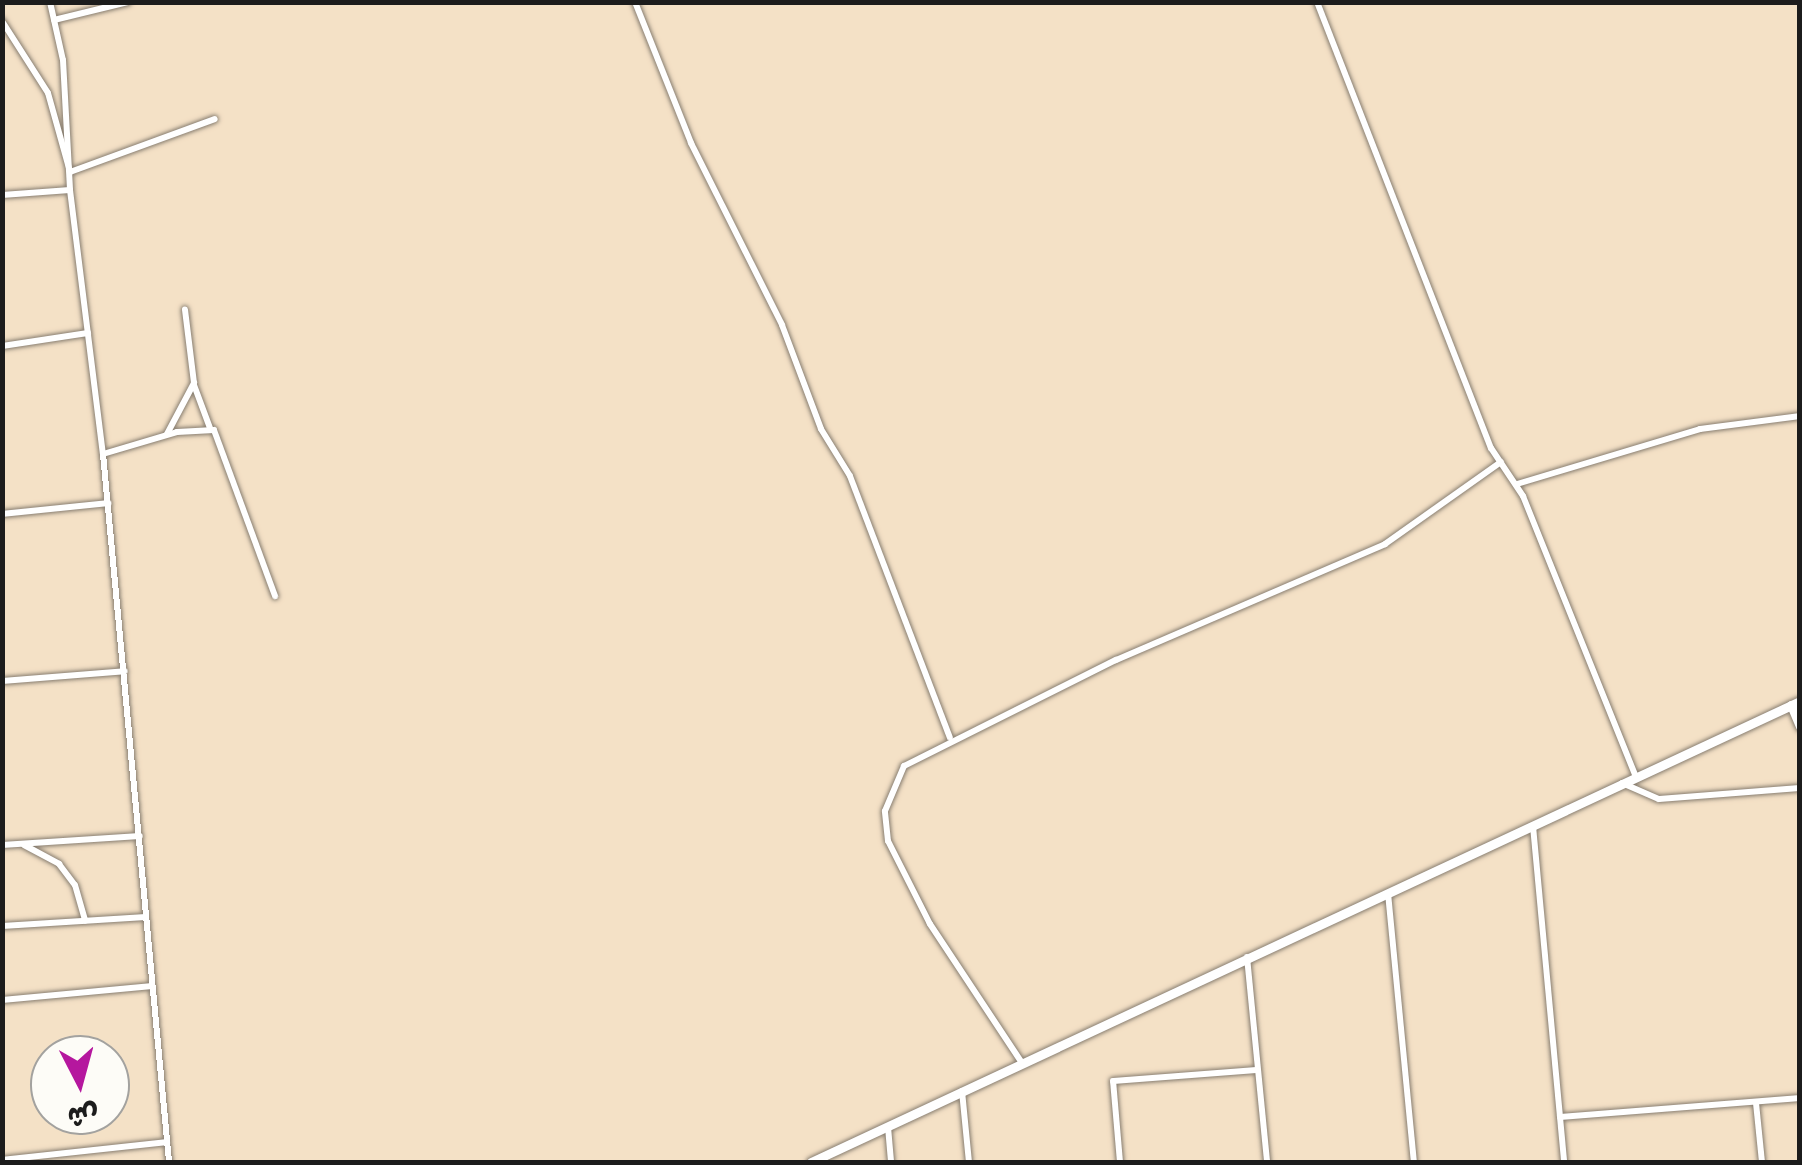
<!DOCTYPE html>
<html>
<head>
<meta charset="utf-8">
<style>
  body { margin:0 }
  #map { position:relative; width:1802px; height:1165px; overflow:hidden; background:#f4e1c6; font-family:"Indie Flower","Playpen Sans Arabic",sans-serif }
  div>[style] { position:absolute }
  .roads { filter:drop-shadow(0 0 2px #887e71) drop-shadow(0 0 2px #887e71) }
  .street>* { height:6px; margin:-3px; padding:0 3px; transform-origin:3px; border-radius:3px; background:#fff }
  .secondary>* { height:9px; margin:-4.5px; padding:0 4.5px; transform-origin:4.5px; border-radius:4.5px; background:#fff }
  span { translate:-50% -50%; white-space:nowrap; text-align:center; line-height:1.15; -webkit-text-stroke:9px #fdfcf7; paint-order:stroke }
  .frame { position:absolute; inset:0; border:5px solid #1c1c1c; pointer-events:none }
  .north { position:absolute; left:30px; top:1035px; width:100px; height:100px; box-sizing:border-box; background:#fdfcf7; border:2px solid #a3a29f; border-radius:50%; rotate:174deg; font-size:28px; font-weight:700; line-height:40px; text-align:center; color:#1c1c1c }
  .north::after { content:''; display:block; margin:auto; width:35px; height:45px; background:#b5179e; clip-path:polygon(50% 0,100% 100%,50% 72%,0 100%) }
</style>
</head>
<body>
<div id="map">
  <div class="roads">
    <div class="street">
      <div style="left:50px;top:2px;width:59px;rotate:77.4deg"></div>
      <div style="left:63px;top:60px;width:130px;rotate:86.9deg"></div>
      <div style="left:70px;top:190px;width:266px;rotate:82.9deg"></div>
      <div style="left:103px;top:454px;width:711px;rotate:84.67deg"></div>
      <div style="left:635px;top:2px;width:152px;rotate:68.3deg"></div>
      <div style="left:691px;top:143px;width:203px;rotate:63.4deg"></div>
      <div style="left:782px;top:325px;width:111px;rotate:69.4deg"></div>
      <div style="left:821px;top:429px;width:55px;rotate:58.3deg"></div>
      <div style="left:850px;top:476px;width:280px;rotate:69.1deg"></div>
      <div style="left:1317px;top:2px;width:479px;rotate:68.7deg"></div>
      <div style="left:1491px;top:448px;width:58px;rotate:56.3deg"></div>
      <div style="left:1523px;top:496px;width:303px;rotate:68.1deg"></div>
      <div style="left:54px;top:20px;width:76px;rotate:-13.7deg"></div>
      <div style="left:2px;top:21px;width:85px;rotate:57.4deg"></div>
      <div style="left:48px;top:93px;width:82px;rotate:74.4deg"></div>
      <div style="left:70px;top:172px;width:154px;rotate:-20.1deg"></div>
      <div style="left:2px;top:195px;width:68px;rotate:-4.2deg"></div>
      <div style="left:2px;top:346px;width:87px;rotate:-8.6deg"></div>
      <div style="left:194px;top:385px;width:46px;rotate:69.6deg"></div>
      <div style="left:167px;top:434px;width:58px;rotate:-62.1deg"></div>
      <div style="left:194px;top:383px;width:74px;rotate:-97deg"></div>
      <div style="left:103px;top:454px;width:77px;rotate:-16.6deg"></div>
      <div style="left:177px;top:432px;width:37px;rotate:-3deg"></div>
      <div style="left:214px;top:430px;width:177px;rotate:69.8deg"></div>
      <div style="left:1517px;top:484px;width:191px;rotate:-16.7deg"></div>
      <div style="left:1700px;top:429px;width:101px;rotate:-7.4deg"></div>
      <div style="left:2px;top:514px;width:107px;rotate:-5.9deg"></div>
      <div style="left:2px;top:681px;width:123px;rotate:-4.6deg"></div>
      <div style="left:1622px;top:783px;width:40px;rotate:23.4deg"></div>
      <div style="left:1659px;top:799px;width:141px;rotate:-4.5deg"></div>
      <div style="left:1533px;top:826px;width:337px;rotate:84.7deg"></div>
      <div style="left:2px;top:845px;width:138px;rotate:-3.7deg"></div>
      <div style="left:24px;top:845px;width:40px;rotate:28deg"></div>
      <div style="left:59px;top:864px;width:26px;rotate:53deg"></div>
      <div style="left:75px;top:885px;width:37px;rotate:74deg"></div>
      <div style="left:1388px;top:893px;width:270px;rotate:84.5deg"></div>
      <div style="left:2px;top:926px;width:144px;rotate:-3.6deg"></div>
      <div style="left:1247px;top:957px;width:206px;rotate:84.4deg"></div>
      <div style="left:2px;top:1000px;width:151px;rotate:-5.3deg"></div>
      <div style="left:1022px;top:1063px;width:167px;rotate:-123.5deg"></div>
      <div style="left:930px;top:924px;width:93px;rotate:-116.8deg"></div>
      <div style="left:888px;top:841px;width:30px;rotate:-96deg"></div>
      <div style="left:885px;top:811px;width:49px;rotate:-67.1deg"></div>
      <div style="left:904px;top:766px;width:237px;rotate:-26.6deg"></div>
      <div style="left:1116px;top:660px;width:293px;rotate:-23.3deg"></div>
      <div style="left:1385px;top:544px;width:142px;rotate:-35.3deg"></div>
      <div style="left:962px;top:1091px;width:71px;rotate:84.4deg"></div>
      <div style="left:1756px;top:1103px;width:59px;rotate:84.2deg"></div>
      <div style="left:1560px;top:1117px;width:241px;rotate:-4.5deg"></div>
      <div style="left:888px;top:1127px;width:35px;rotate:85deg"></div>
      <div style="left:2px;top:1160px;width:166px;rotate:-6.2deg"></div>
      <div style="left:1120px;top:1162px;width:81px;rotate:-94.9deg"></div>
      <div style="left:1113px;top:1081px;width:144px;rotate:-4.4deg"></div>
    </div>
    <div class="secondary">
      <div style="left:1791px;top:705px;width:23px;rotate:67deg"></div>
      <div style="left:811px;top:1162px;width:1091px;rotate:-24.99deg"></div>
    </div>
  </div>
  <div class="frame"></div>
  <div class="north">ش</div>
</div>
</body>
</html>
